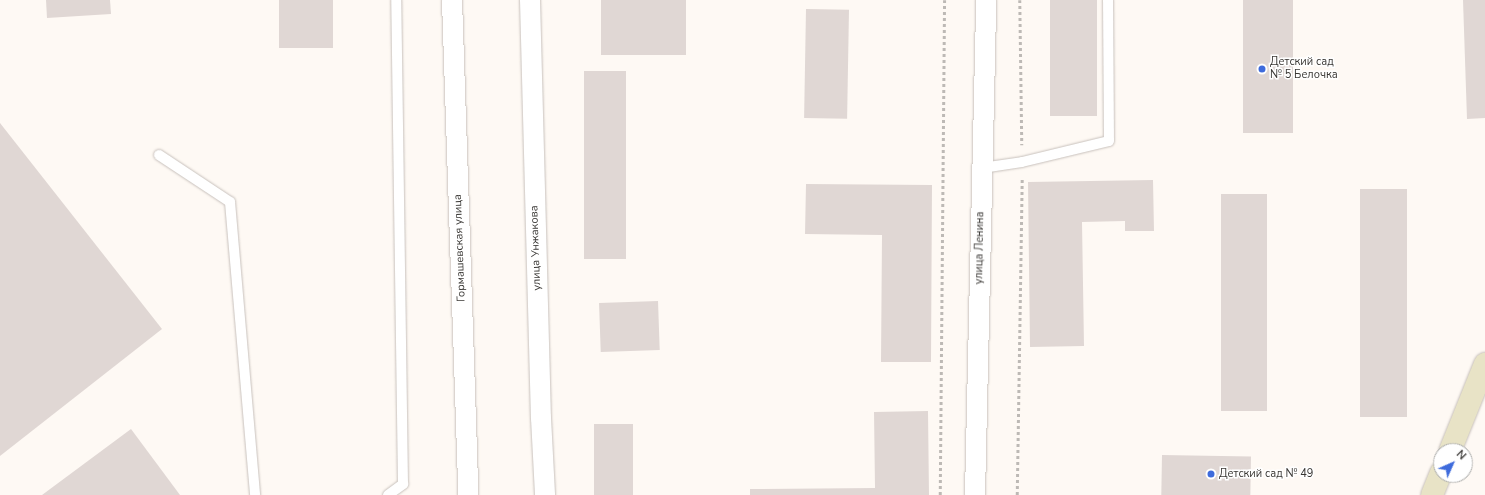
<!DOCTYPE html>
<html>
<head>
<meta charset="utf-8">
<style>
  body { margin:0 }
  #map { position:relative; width:1485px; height:495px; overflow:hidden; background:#fef9f4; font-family:"Nunito Sans",sans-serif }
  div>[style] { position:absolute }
  .building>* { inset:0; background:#e0d7d4; transform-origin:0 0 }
  .path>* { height:2.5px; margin-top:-1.25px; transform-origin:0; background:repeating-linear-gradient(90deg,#bdb9b5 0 3px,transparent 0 6px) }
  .roads { filter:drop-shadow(0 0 1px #c8c1bc) drop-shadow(0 0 1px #c8c1bc) }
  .lane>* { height:10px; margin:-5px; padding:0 5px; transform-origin:5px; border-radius:5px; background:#fff }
  .street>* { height:20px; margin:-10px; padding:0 10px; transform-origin:10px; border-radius:10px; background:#fff }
  .secondary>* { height:22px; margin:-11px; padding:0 11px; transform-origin:11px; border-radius:11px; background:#e8e3c6 }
  .dots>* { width:11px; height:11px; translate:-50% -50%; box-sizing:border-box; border:2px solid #fff; border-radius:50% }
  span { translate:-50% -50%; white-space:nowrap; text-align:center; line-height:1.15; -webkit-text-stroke:3px #fff; paint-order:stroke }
  .poi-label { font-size:11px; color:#383633 }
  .left { translate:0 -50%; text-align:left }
  .street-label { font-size:11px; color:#383633 }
  .north { position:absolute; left:1433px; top:443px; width:40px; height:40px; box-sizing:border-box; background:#fff; border:1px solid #afafad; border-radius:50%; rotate:45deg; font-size:11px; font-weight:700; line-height:16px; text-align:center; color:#383633 }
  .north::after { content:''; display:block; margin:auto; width:14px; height:18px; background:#3e6bdc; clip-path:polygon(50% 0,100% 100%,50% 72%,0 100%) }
</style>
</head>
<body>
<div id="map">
  <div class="building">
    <div style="clip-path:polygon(46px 0,110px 0,111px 14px,47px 18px)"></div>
    <div style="left:279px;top:0;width:54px;height:48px"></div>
    <div style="left:601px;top:0;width:85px;height:55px"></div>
    <div style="left:1050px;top:0;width:47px;height:116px"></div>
    <div style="left:1243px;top:0;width:50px;height:133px"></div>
    <div style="clip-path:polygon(1463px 0,1485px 0,1485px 118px,1467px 119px)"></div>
    <div style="left:806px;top:9px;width:43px;height:109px;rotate:1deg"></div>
    <div style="left:584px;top:71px;width:42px;height:188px"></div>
    <div style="clip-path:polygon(0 123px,162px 329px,0 456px)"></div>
    <div style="clip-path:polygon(1153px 180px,1154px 231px,1125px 231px,1125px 221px,1082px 222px,1084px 346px,1030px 347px,1028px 182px)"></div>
    <div style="clip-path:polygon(806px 184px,932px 185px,931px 362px,881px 362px,882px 235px,805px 234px)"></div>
    <div style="left:1360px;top:189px;width:47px;height:228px"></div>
    <div style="left:1221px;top:194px;width:46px;height:217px"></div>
    <div style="left:658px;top:301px;width:49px;height:59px;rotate:88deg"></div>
    <div style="clip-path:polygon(928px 411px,929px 495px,750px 495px,750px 489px,875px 488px,874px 412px)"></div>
    <div style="left:594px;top:424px;width:39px;height:71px"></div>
    <div style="clip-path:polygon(131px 429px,180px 495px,42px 495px)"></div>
    <div style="left:1162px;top:455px;width:89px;height:40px;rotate:1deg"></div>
  </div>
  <div class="path">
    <div style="left:1020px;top:0;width:145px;rotate:89.2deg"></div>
    <div style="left:940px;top:495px;width:495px;rotate:-89.5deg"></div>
    <div style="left:1017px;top:495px;width:317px;rotate:-89.1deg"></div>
  </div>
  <div class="roads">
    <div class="lane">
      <div style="left:159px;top:155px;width:85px;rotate:33.5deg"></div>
      <div style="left:230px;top:202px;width:294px;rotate:85.1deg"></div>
      <div style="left:982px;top:168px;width:40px;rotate:-8.5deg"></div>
      <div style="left:1022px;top:162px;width:89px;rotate:-13.6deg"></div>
      <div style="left:1109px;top:141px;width:141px;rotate:-90.4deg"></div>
      <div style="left:388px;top:495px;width:19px;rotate:-36deg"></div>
      <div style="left:403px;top:484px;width:484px;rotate:-90.8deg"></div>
    </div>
    <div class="street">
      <div style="left:452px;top:0;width:495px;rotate:88.1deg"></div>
      <div style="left:530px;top:0;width:418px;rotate:88.5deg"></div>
      <div style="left:541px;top:418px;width:77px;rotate:87deg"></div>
      <div style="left:975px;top:495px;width:495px;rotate:-88.7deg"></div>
    </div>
    <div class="secondary">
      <div style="left:1450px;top:451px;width:94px;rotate:-68.1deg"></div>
      <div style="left:1432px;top:495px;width:24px;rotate:-68deg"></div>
    </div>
  </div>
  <div class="dots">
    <div style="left:1262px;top:69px;background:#3e6bdc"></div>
    <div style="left:1211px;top:474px;background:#3e6bdc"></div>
  </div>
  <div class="poi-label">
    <span class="left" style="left:1270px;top:69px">Детский сад<br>№ 5 Белочка</span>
    <span class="left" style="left:1219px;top:474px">Детский сад № 49</span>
  </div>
  <div class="street-label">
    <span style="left:460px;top:248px;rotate:-92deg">Гормашевская улица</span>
    <span style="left:536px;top:248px;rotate:-92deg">улица Унжакова</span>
    <span style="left:980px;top:248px;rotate:-89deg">улица Ленина</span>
  </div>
  <div class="north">N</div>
</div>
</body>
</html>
